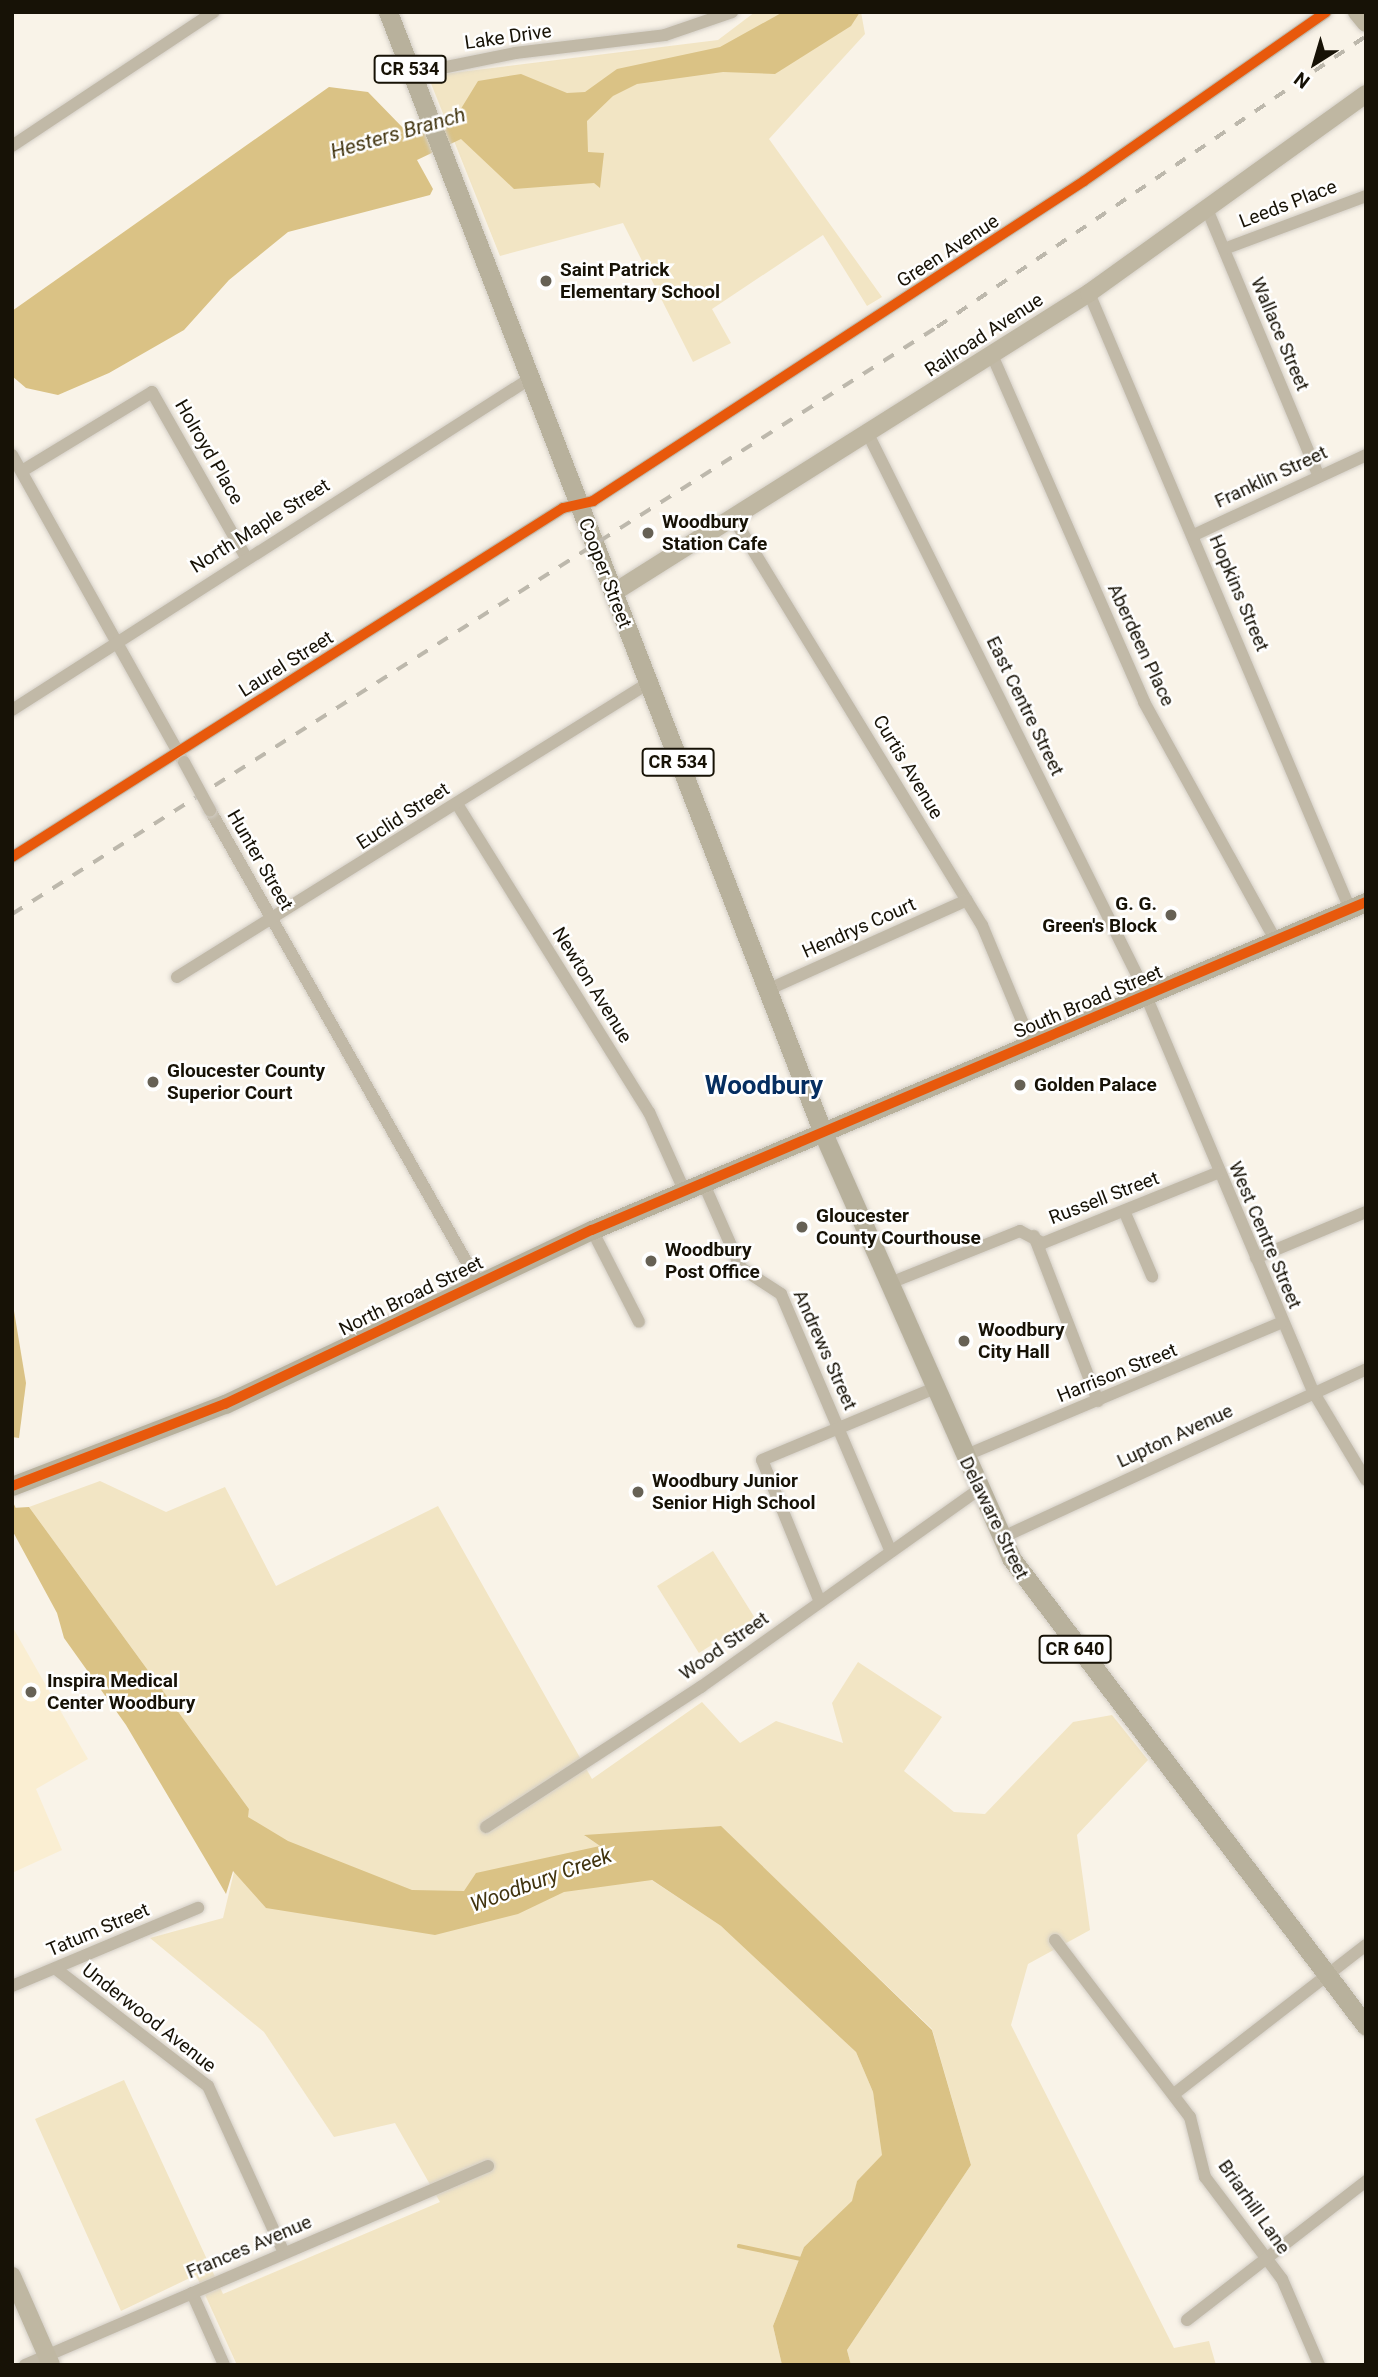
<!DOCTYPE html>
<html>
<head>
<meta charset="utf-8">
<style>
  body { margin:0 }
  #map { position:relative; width:1378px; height:2377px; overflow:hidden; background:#f9f3e8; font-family:Roboto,sans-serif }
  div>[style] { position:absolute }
  .built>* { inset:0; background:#faeed2 }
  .green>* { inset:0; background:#f2e5c4; transform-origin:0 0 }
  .water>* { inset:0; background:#dac285 }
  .stream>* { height:3.5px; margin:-1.75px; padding:0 1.75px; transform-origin:1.75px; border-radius:1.75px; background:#dac285 }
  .roads { filter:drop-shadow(0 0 2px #d3cec6) drop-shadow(0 0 2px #d3cec6) }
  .street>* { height:12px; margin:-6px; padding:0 6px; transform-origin:6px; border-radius:6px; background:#c1b9a7 }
  .secondary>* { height:18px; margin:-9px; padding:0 9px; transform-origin:9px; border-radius:9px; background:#bfb7a2 }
  .primary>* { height:19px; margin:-9.5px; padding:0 9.5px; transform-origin:9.5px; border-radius:9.5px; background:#b8b19c }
  .rail>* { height:3.5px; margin-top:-1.75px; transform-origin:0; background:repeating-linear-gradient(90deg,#bdb8ac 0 12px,transparent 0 24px) }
  .bridges { filter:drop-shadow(0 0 2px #d3cec6) drop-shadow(0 0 2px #d3cec6) }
  .street-bridge>* { height:12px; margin:-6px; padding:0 6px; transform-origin:6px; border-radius:6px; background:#c1b9a7 }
  .cycleway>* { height:10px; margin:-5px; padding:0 5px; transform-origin:5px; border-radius:5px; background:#e8590c }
  .dots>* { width:19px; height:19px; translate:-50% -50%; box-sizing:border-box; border:4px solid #fff; border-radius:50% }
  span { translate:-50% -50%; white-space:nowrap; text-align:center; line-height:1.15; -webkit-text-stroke:5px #fff; paint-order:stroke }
  .shield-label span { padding:2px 5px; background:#fff; border:2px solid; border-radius:5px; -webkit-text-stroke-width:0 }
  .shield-label { font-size:18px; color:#171206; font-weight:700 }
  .street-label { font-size:19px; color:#171206 }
  .poi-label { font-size:19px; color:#171206; font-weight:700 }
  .left { translate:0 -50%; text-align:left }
  .right { translate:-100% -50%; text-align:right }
  .water-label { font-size:21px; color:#41330e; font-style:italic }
  .district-label { font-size:26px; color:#062e60; font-weight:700 }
  .frame { position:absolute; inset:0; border:14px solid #171206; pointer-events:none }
  .north { position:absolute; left:1280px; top:28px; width:70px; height:70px; -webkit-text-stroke:5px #fff; paint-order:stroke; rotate:217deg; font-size:19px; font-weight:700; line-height:28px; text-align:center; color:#171206 }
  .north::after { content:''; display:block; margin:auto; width:24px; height:32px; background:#171206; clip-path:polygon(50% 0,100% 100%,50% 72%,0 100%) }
</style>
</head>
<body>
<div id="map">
  <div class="built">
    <div style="clip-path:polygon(12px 1626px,88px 1759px,36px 1789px,62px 1850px,12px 1873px)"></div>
  </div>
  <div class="green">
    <div style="clip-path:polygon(755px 12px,861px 12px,865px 34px,769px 139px,882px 297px,867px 306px,823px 235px,712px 309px,731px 343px,693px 362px,623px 223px,500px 256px,428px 76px,718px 40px)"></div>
    <div style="clip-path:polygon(100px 1481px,166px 1512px,225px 1487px,276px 1586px,438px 1506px,592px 1779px,702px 1702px,740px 1743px,776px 1721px,843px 1743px,832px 1703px,858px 1662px,942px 1717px,904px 1771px,954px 1812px,985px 1814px,1073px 1722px,1112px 1715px,1148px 1760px,1077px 1835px,1090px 1930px,1028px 1964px,1011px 2025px,1174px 2348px,1209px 2341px,1216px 2365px,851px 2365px,847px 2350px,971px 2165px,932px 2029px,720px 1826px,585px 1836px,721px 1926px,792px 1987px,856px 2052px,873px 2092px,883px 2155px,857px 2181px,853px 2201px,804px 2247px,773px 2326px,782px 2365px,237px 2365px,196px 2275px,121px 2311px,35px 2119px,124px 2080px,223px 2294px,440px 2202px,395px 2123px,334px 2137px,264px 2032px,150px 1938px,223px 1918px,249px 1809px,29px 1507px)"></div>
    <div style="left:713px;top:1551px;width:79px;height:66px;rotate:58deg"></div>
  </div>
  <div class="water">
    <div style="clip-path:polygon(783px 12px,860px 12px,851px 26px,775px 74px,723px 72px,637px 84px,613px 96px,587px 121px,588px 152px,604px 153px,600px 188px,594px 183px,514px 189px,461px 139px,417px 160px,433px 189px,430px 195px,288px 232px,229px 280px,184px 330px,109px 373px,58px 395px,26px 388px,12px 376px,12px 311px,329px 87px,368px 92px,404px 129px,420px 132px,454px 120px,478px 81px,521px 74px,567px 93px,585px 92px,617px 69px,720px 47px)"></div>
    <div style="clip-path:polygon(12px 1299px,26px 1383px,19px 1438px,12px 1437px)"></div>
    <div style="clip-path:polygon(29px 1507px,249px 1809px,248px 1817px,288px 1841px,412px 1890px,464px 1891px,476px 1873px,600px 1846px,584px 1835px,721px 1826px,932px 2030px,971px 2165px,847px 2350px,851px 2365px,782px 2365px,773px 2326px,804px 2247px,852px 2201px,857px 2181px,882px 2155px,873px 2092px,856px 2052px,721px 1926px,652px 1880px,564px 1892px,518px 1914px,435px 1935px,266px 1908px,233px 1871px,226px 1894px,126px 1725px,64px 1638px,57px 1613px,12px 1530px,12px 1508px)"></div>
  </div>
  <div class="stream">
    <div style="left:12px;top:1504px;width:4px;rotate:63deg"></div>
    <div style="left:739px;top:2246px;width:63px;rotate:11.8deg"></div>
  </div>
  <div class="roads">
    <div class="street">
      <div style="left:412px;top:74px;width:105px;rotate:-11.5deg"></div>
      <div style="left:515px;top:53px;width:151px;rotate:-6.8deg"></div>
      <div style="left:665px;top:35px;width:71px;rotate:-18.9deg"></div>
      <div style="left:12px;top:146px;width:242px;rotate:-33.6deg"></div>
      <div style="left:1207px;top:209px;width:288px;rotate:67.3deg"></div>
      <div style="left:1224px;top:249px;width:152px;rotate:-20.5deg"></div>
      <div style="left:1089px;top:293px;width:669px;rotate:67.04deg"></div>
      <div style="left:992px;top:355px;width:379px;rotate:66.3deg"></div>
      <div style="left:1144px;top:702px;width:273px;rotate:61.1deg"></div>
      <div style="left:868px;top:434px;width:606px;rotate:63.56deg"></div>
      <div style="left:1138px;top:977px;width:452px;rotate:67.1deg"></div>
      <div style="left:1314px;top:1393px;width:101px;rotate:59.1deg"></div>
      <div style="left:12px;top:455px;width:348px;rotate:60.8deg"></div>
      <div style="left:22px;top:471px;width:152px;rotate:-31.3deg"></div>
      <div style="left:152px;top:392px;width:189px;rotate:60.4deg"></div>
      <div style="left:734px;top:519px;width:476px;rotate:58.6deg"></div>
      <div style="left:982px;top:925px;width:130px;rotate:67.4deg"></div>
      <div style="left:1194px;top:535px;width:190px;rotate:-24.9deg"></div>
      <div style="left:12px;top:710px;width:616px;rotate:-32.61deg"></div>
      <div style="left:457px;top:804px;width:363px;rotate:58.1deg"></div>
      <div style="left:649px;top:1112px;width:85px;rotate:65.8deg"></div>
      <div style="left:210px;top:810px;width:543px;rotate:60.41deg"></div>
      <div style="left:12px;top:857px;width:652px;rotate:-32.35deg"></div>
      <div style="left:563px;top:508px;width:31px;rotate:-13deg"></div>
      <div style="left:593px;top:501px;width:586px;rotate:-33.09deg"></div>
      <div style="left:1084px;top:181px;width:295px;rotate:-34.9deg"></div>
      <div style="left:177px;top:977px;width:554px;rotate:-31.94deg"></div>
      <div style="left:767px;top:990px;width:219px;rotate:-24.2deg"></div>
      <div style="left:703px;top:1182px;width:94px;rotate:66.2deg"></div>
      <div style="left:741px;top:1268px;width:48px;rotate:33deg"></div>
      <div style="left:781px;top:1294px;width:280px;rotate:66.9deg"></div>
      <div style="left:1125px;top:1213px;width:69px;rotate:66.8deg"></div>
      <div style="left:592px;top:1230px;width:103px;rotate:62.9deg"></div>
      <div style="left:1034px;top:1236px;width:177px;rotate:68.8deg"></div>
      <div style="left:1256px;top:1258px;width:119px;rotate:-22.7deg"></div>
      <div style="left:890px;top:1283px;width:140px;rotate:-21.8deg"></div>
      <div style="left:1020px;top:1231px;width:26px;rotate:28deg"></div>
      <div style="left:1043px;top:1243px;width:188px;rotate:-21.9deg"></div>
      <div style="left:964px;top:1456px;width:345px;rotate:-22.8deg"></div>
      <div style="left:1001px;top:1538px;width:402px;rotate:-24.8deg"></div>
      <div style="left:820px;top:1602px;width:153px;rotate:-112.2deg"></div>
      <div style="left:762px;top:1460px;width:187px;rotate:-22.6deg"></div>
      <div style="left:486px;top:1827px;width:257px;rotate:-33.1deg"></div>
      <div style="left:701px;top:1687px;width:342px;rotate:-35.4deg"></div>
      <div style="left:1055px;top:1940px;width:223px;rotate:52.7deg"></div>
      <div style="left:1190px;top:2117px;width:62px;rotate:76deg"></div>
      <div style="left:1205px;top:2177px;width:128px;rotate:53deg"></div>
      <div style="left:1282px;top:2279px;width:94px;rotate:66.7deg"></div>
      <div style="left:56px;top:1969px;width:192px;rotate:37.6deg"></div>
      <div style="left:208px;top:2086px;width:183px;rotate:65.5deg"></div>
      <div style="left:12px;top:1986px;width:202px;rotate:-22.8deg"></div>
      <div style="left:1174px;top:2094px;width:243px;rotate:-37.8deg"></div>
      <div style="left:192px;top:2293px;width:79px;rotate:66deg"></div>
      <div style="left:1187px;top:2320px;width:227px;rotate:-37.8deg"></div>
      <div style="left:25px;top:2365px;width:504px;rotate:-23.26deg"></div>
    </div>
    <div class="secondary">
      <div style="left:1357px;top:12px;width:14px;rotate:51deg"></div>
      <div style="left:613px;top:593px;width:563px;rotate:-32.22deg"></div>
      <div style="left:1089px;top:293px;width:341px;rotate:-35.7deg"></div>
      <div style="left:12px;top:2276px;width:97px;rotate:66.3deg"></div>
    </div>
    <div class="primary">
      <div style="left:388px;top:12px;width:1202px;rotate:68.79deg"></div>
      <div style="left:823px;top:1133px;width:465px;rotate:66.1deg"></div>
      <div style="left:1011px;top:1558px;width:587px;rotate:52.82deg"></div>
      <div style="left:12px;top:1486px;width:228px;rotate:-21.1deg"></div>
      <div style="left:225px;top:1404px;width:406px;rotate:-25.4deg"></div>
      <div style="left:592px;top:1230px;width:841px;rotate:-22.97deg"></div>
    </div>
  </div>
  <div class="rail">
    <div style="left:12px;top:914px;width:1096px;rotate:-32.4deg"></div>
    <div style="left:937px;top:327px;width:518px;rotate:-34.15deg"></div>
  </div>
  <div class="bridges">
    <div class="street-bridge">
      <div style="left:184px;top:762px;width:55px;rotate:61.6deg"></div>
    </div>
  </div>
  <div class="cycleway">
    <div style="left:12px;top:857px;width:652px;rotate:-32.35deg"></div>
    <div style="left:563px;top:508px;width:31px;rotate:-13deg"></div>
    <div style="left:593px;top:501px;width:586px;rotate:-33.09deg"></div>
    <div style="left:1084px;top:181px;width:295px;rotate:-34.9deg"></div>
    <div style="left:12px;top:1486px;width:228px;rotate:-21.1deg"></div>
    <div style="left:225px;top:1404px;width:406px;rotate:-25.4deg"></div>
    <div style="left:592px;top:1230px;width:841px;rotate:-22.97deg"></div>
  </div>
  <div class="dots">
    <div style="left:546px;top:281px;background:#666155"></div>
    <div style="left:648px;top:533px;background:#666155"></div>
    <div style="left:1171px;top:915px;background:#666155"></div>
    <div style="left:153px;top:1082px;background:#666155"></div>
    <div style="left:1020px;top:1085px;background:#666155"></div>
    <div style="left:802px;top:1227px;background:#666155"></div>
    <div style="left:651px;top:1261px;background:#666155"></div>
    <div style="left:964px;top:1341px;background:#666155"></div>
    <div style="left:638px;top:1492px;background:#666155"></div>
    <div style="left:31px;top:1692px;background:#666155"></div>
  </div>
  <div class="shield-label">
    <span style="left:410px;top:69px">CR 534</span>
    <span style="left:678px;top:762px">CR 534</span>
    <span style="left:1075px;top:1649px">CR 640</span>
  </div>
  <div class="street-label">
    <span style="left:508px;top:37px;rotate:-8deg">Lake Drive</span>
    <span style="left:1288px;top:204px;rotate:-21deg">Leeds Place</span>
    <span style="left:948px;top:251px;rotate:-33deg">Green Avenue</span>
    <span style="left:1280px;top:334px;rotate:67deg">Wallace Street</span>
    <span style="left:984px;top:335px;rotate:-33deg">Railroad Avenue</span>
    <span style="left:209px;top:452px;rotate:60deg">Holroyd Place</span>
    <span style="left:1271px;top:477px;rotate:-25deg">Franklin Street</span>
    <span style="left:260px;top:526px;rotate:-32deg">North Maple Street</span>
    <span style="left:605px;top:573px;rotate:69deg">Cooper Street</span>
    <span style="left:1239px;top:593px;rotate:67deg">Hopkins Street</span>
    <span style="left:1141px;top:645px;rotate:65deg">Aberdeen Place</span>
    <span style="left:286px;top:664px;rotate:-32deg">Laurel Street</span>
    <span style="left:1025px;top:706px;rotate:64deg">East Centre Street</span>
    <span style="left:908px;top:767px;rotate:59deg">Curtis Avenue</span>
    <span style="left:403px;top:816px;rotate:-33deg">Euclid Street</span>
    <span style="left:260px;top:860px;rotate:60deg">Hunter Street</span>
    <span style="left:859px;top:928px;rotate:-24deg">Hendrys Court</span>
    <span style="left:592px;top:985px;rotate:58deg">Newton Avenue</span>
    <span style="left:1088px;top:1002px;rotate:-23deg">South Broad Street</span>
    <span style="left:1104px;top:1198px;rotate:-21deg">Russell Street</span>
    <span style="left:1265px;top:1235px;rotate:67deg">West Centre Street</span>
    <span style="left:411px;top:1296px;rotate:-26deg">North Broad Street</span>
    <span style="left:825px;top:1350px;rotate:66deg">Andrews Street</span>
    <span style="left:1117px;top:1373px;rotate:-22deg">Harrison Street</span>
    <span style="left:1175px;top:1436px;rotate:-25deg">Lupton Avenue</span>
    <span style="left:994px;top:1518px;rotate:64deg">Delaware Street</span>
    <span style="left:724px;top:1646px;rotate:-35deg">Wood Street</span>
    <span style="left:98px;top:1930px;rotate:-23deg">Tatum Street</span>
    <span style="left:149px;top:2018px;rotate:38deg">Underwood Avenue</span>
    <span style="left:1254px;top:2207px;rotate:55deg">Briarhill Lane</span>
    <span style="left:249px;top:2247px;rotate:-23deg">Frances Avenue</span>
  </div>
  <div class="poi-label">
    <span class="left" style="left:560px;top:281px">Saint Patrick<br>Elementary School</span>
    <span class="left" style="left:662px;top:533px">Woodbury<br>Station Cafe</span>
    <span class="right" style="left:1157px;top:915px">G. G.<br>Green's Block</span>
    <span class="left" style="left:167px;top:1082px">Gloucester County<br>Superior Court</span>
    <span class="left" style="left:1034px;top:1085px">Golden Palace</span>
    <span class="left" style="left:816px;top:1227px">Gloucester<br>County Courthouse</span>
    <span class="left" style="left:665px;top:1261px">Woodbury<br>Post Office</span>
    <span class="left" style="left:978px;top:1341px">Woodbury<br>City Hall</span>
    <span class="left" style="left:652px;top:1492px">Woodbury Junior<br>Senior High School</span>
    <span class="left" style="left:47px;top:1692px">Inspira Medical<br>Center Woodbury</span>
  </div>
  <div class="water-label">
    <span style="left:398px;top:133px;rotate:-16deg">Hesters Branch</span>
    <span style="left:541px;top:1880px;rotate:-20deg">Woodbury Creek</span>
  </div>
  <div class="district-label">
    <span style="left:764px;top:1086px">Woodbury</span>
  </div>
  <div class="frame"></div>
  <div class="north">N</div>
</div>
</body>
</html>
